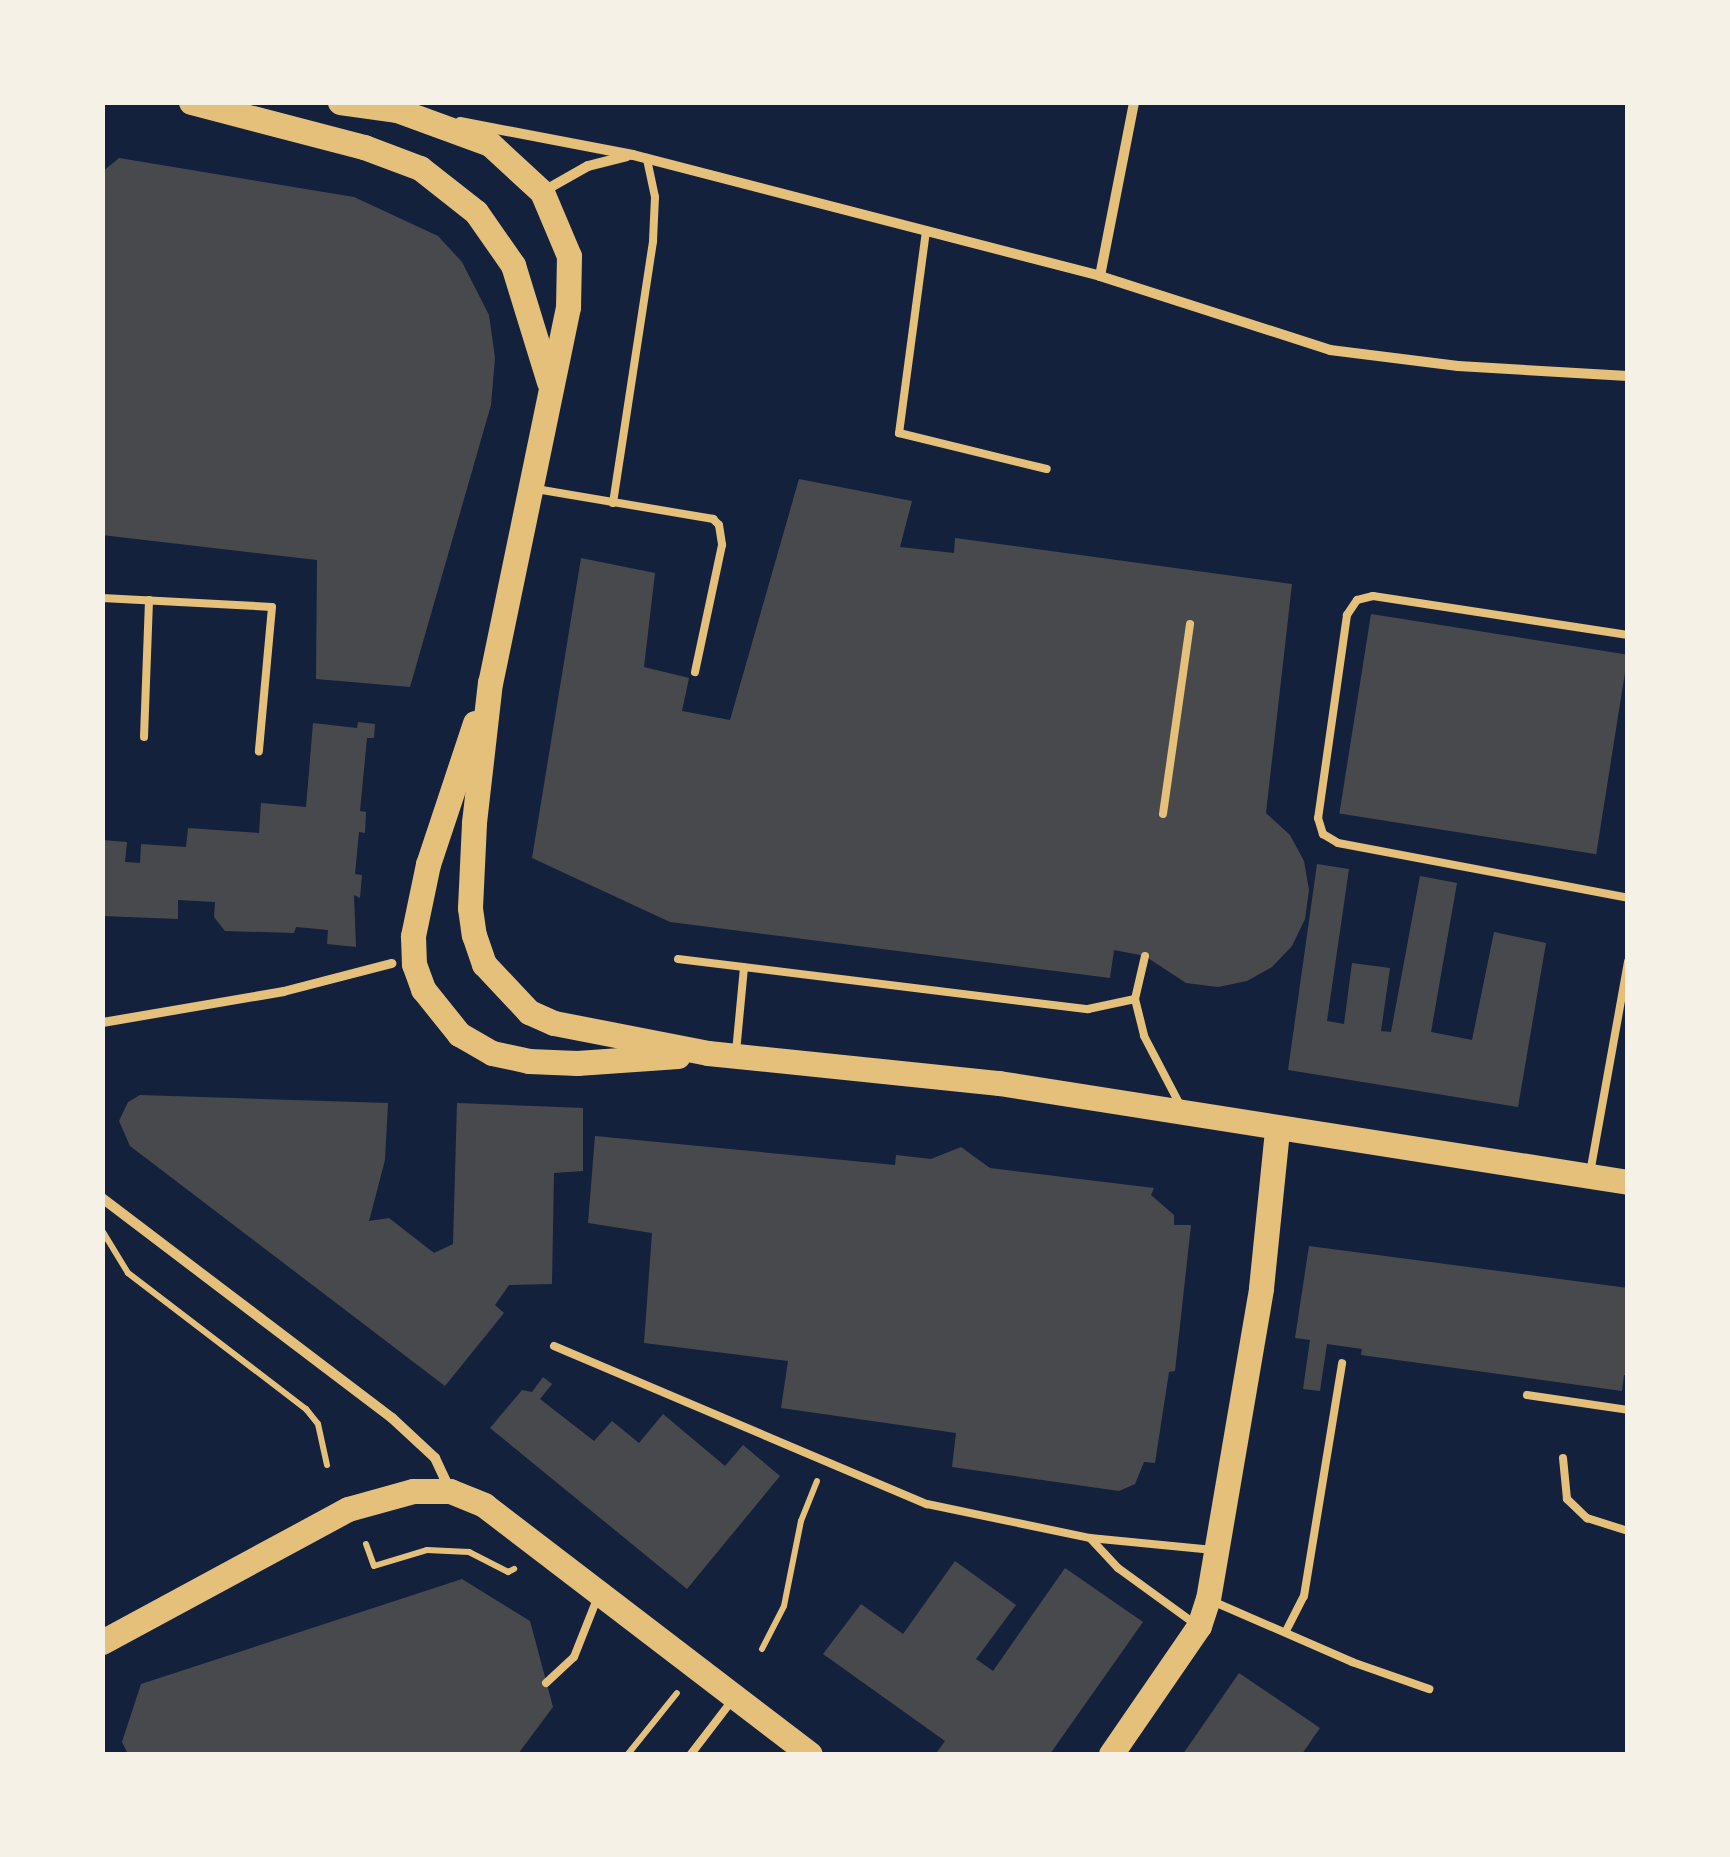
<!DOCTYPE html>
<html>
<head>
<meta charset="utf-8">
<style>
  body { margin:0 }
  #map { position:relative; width:1730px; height:1857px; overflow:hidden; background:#14213d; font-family:"Sofia Sans Condensed",sans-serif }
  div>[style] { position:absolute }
  .building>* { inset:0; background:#48494c; transform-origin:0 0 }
  .path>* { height:6px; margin:-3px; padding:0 3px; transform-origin:3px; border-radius:3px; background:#e5c07b }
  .service>* { height:8px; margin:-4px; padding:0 4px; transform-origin:4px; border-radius:4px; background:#e5c07b }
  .pedestrian>* { height:9px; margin:-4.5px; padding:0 4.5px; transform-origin:4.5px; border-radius:4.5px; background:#e5c07b }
  .minor>* { height:10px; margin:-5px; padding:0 5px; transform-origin:5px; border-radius:5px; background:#e5c07b }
  .primary>* { height:25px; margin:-12.5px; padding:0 12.5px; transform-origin:12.5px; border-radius:12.5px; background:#e5c07b }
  span { translate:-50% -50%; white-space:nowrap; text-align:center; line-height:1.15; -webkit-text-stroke:10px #f6f1e7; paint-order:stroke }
  .frame { position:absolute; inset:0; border:105px solid #f6f1e7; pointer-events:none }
</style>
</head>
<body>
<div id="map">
  <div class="building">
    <div style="clip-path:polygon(119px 158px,354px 197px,438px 236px,462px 262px,489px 315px,495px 358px,491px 405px,410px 687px,316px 679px,317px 560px,102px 535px,102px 172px)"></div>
    <div style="clip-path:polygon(799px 479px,912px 501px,900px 547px,954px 553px,955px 538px,1292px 584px,1266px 813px,1290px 835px,1304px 861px,1309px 890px,1305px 919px,1292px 946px,1272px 967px,1247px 981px,1218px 987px,1186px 983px,1145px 956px,1114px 950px,1110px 978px,670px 922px,532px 858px,581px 558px,655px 573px,644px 667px,689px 678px,682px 711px,730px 720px)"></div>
    <div style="left:1371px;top:614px;width:260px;height:202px;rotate:9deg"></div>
    <div style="clip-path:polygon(358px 722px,375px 724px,374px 738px,367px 738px,360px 811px,366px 812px,365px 833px,359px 832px,355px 874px,362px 875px,360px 898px,354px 895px,356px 947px,327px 944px,328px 930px,296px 927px,294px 933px,225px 931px,214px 917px,215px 902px,178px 900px,178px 919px,102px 916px,102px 840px,127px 842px,125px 862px,140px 863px,141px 844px,186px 847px,188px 828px,259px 833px,261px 803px,306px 807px,313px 723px,357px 728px)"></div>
    <div style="clip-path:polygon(1317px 864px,1349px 869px,1327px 1021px,1344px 1024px,1352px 963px,1390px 968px,1381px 1031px,1391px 1032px,1420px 876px,1457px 883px,1431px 1032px,1472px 1040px,1494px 932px,1546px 943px,1518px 1107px,1288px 1070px)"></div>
    <div style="clip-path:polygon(140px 1095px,388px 1103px,385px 1160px,369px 1221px,389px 1218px,434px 1253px,453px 1244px,457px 1103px,583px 1108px,583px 1171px,554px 1173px,552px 1284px,509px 1285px,495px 1305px,504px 1313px,445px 1386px,130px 1146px,119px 1121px,128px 1102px)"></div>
    <div style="clip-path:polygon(595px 1136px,895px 1165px,896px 1155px,931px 1159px,961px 1147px,990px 1168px,1154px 1188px,1151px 1195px,1174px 1215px,1174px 1225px,1191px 1225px,1175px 1371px,1169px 1372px,1155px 1463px,1144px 1462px,1135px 1484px,1119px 1491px,952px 1467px,956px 1433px,781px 1408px,788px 1361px,644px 1343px,652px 1233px,588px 1223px)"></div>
    <div style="clip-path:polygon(1309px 1246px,1628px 1288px,1628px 1375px,1624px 1375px,1622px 1391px,1361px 1355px,1362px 1349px,1327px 1344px,1320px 1391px,1303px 1389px,1310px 1340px,1295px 1338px)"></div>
    <div style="clip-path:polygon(543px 1377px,552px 1384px,540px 1399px,594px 1441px,612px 1421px,639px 1443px,663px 1414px,725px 1466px,743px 1445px,780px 1476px,687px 1589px,490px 1428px,522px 1390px,532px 1392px)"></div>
    <div style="clip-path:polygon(955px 1561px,1016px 1605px,976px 1659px,993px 1671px,1065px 1568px,1143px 1622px,1050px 1754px,941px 1754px,937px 1752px,945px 1741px,823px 1654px,861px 1604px,903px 1634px)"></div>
    <div style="clip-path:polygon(462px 1579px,530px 1621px,553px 1707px,518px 1754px,128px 1754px,122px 1742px,141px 1684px)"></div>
    <div style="clip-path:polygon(1239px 1673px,1320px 1728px,1302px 1754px,1183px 1754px)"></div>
  </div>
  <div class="path">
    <div style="left:103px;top:1232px;width:48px;rotate:58.6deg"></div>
    <div style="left:128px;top:1273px;width:224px;rotate:37.4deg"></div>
    <div style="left:306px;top:1409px;width:19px;rotate:51deg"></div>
    <div style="left:318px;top:1424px;width:42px;rotate:77.6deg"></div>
    <div style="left:366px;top:1544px;width:23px;rotate:70deg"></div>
    <div style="left:374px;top:1566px;width:55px;rotate:-16.8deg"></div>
    <div style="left:427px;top:1550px;width:42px;rotate:2.7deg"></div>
    <div style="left:469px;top:1552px;width:44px;rotate:27.1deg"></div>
    <div style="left:508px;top:1572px;width:7px;rotate:-27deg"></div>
    <div style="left:762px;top:1649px;width:48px;rotate:-62.9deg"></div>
    <div style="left:784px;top:1606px;width:87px;rotate:-78.7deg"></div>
    <div style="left:801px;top:1521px;width:43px;rotate:-68.2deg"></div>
    <div style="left:628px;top:1754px;width:78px;rotate:-51.2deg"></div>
  </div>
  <div class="service">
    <div style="left:926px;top:231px;width:204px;rotate:97.6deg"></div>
    <div style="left:899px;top:433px;width:152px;rotate:13.7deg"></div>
    <div style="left:536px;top:489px;width:180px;rotate:9.6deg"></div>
    <div style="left:713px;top:519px;width:8px;rotate:45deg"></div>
    <div style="left:719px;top:525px;width:20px;rotate:81deg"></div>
    <div style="left:722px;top:545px;width:130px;rotate:102deg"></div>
    <div style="left:613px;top:503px;width:265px;rotate:-81.3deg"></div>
    <div style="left:653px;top:241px;width:44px;rotate:-87.4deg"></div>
    <div style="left:655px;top:197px;width:40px;rotate:-102deg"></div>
    <div style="left:102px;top:598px;width:170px;rotate:3deg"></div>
    <div style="left:272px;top:607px;width:145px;rotate:95.2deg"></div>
    <div style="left:1628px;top:635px;width:258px;rotate:-171.3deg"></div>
    <div style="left:1373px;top:596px;width:16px;rotate:166deg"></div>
    <div style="left:1357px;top:600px;width:18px;rotate:124deg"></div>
    <div style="left:1347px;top:615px;width:205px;rotate:98.1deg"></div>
    <div style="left:1318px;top:818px;width:17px;rotate:73deg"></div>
    <div style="left:1323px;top:834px;width:17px;rotate:31deg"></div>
    <div style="left:1338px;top:843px;width:295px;rotate:10.7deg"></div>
    <div style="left:144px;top:737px;width:137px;rotate:-87.9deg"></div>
    <div style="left:1163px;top:814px;width:192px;rotate:-81.9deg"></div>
    <div style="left:1145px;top:956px;width:44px;rotate:103.1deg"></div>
    <div style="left:1135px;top:999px;width:38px;rotate:76deg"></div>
    <div style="left:1144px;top:1036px;width:78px;rotate:62.4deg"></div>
    <div style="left:678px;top:959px;width:413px;rotate:7deg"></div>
    <div style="left:1088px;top:1009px;width:48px;rotate:-12deg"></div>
    <div style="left:736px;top:1052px;width:85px;rotate:-84.6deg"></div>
    <div style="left:1590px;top:1173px;width:215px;rotate:-79.8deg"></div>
    <div style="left:554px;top:1346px;width:405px;rotate:23deg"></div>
    <div style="left:927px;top:1504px;width:167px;rotate:11.8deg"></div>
    <div style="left:1090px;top:1538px;width:124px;rotate:5.6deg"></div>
    <div style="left:1527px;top:1395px;width:102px;rotate:8.4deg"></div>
    <div style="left:1563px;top:1458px;width:41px;rotate:84.4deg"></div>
    <div style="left:1567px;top:1499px;width:28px;rotate:44deg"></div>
    <div style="left:1587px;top:1518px;width:43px;rotate:17.6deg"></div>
    <div style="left:1090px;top:1538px;width:41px;rotate:47deg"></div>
    <div style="left:1118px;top:1568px;width:95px;rotate:36deg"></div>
    <div style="left:1212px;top:1601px;width:153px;rotate:23.5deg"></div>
    <div style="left:1352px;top:1662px;width:82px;rotate:19.3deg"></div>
    <div style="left:1286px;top:1631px;width:39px;rotate:-63deg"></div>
    <div style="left:1304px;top:1596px;width:236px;rotate:-80.7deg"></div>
    <div style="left:546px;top:1683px;width:38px;rotate:-43deg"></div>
    <div style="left:574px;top:1657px;width:62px;rotate:-68.4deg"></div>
    <div style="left:691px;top:1754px;width:71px;rotate:-52.5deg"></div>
  </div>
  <div class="pedestrian">
    <div style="left:102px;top:1022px;width:184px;rotate:-9.7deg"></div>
    <div style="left:283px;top:991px;width:112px;rotate:-14.5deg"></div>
  </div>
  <div class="minor">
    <div style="left:460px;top:122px;width:176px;rotate:10.8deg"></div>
    <div style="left:633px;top:155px;width:482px;rotate:14.5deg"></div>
    <div style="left:1100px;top:276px;width:242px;rotate:17.8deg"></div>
    <div style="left:1330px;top:350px;width:129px;rotate:7.1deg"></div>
    <div style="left:1458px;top:366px;width:170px;rotate:3.4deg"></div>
    <div style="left:542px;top:192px;width:53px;rotate:-29.5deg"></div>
    <div style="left:588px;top:166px;width:40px;rotate:-14.4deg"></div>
    <div style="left:1100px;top:276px;width:177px;rotate:-78.9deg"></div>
    <div style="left:102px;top:1198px;width:364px;rotate:37.2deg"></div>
    <div style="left:392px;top:1418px;width:59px;rotate:42.9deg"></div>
    <div style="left:435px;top:1458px;width:35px;rotate:65deg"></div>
  </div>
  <div class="primary">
    <div style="left:191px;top:102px;width:179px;rotate:14.6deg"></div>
    <div style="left:364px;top:147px;width:60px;rotate:20.6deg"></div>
    <div style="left:420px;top:168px;width:71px;rotate:38.2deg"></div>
    <div style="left:476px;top:212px;width:65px;rotate:55.1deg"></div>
    <div style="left:513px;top:265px;width:122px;rotate:72.9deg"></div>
    <div style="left:340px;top:102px;width:58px;rotate:8deg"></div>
    <div style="left:397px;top:110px;width:99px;rotate:20.1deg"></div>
    <div style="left:490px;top:144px;width:71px;rotate:42.7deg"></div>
    <div style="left:542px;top:192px;width:69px;rotate:67.1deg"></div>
    <div style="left:569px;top:256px;width:51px;rotate:91.1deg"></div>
    <div style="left:568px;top:307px;width:383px;rotate:101.7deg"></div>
    <div style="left:490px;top:682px;width:142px;rotate:96.5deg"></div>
    <div style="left:474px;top:823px;width:85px;rotate:92.7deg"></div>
    <div style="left:470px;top:908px;width:27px;rotate:82deg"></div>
    <div style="left:474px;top:935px;width:31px;rotate:71deg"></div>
    <div style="left:484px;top:964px;width:66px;rotate:46.8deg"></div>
    <div style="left:529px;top:1012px;width:27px;rotate:24deg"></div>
    <div style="left:554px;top:1023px;width:157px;rotate:11deg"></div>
    <div style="left:708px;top:1053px;width:293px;rotate:5.9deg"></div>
    <div style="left:999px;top:1083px;width:637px;rotate:8.94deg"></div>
    <div style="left:475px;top:723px;width:149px;rotate:108.4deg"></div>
    <div style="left:428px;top:864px;width:74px;rotate:101.8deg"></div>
    <div style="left:413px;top:936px;width:28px;rotate:88deg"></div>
    <div style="left:414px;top:964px;width:27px;rotate:70deg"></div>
    <div style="left:423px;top:989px;width:58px;rotate:51.3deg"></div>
    <div style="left:459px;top:1034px;width:38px;rotate:30deg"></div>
    <div style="left:492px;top:1053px;width:38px;rotate:12deg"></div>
    <div style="left:529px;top:1061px;width:48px;rotate:2.4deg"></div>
    <div style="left:577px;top:1063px;width:101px;rotate:-4deg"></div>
    <div style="left:102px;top:1642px;width:280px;rotate:-28.4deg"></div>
    <div style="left:348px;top:1509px;width:67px;rotate:-15.5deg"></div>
    <div style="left:413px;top:1491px;width:37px"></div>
    <div style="left:450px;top:1491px;width:37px;rotate:22deg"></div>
    <div style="left:484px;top:1505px;width:410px;rotate:37.4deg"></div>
    <div style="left:1111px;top:1754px;width:155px;rotate:-55.5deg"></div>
    <div style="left:1199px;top:1626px;width:28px;rotate:-72deg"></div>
    <div style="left:1208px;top:1599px;width:315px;rotate:-80.3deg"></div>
    <div style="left:1261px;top:1288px;width:159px;rotate:-84.2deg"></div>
  </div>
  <div class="frame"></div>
</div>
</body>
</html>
